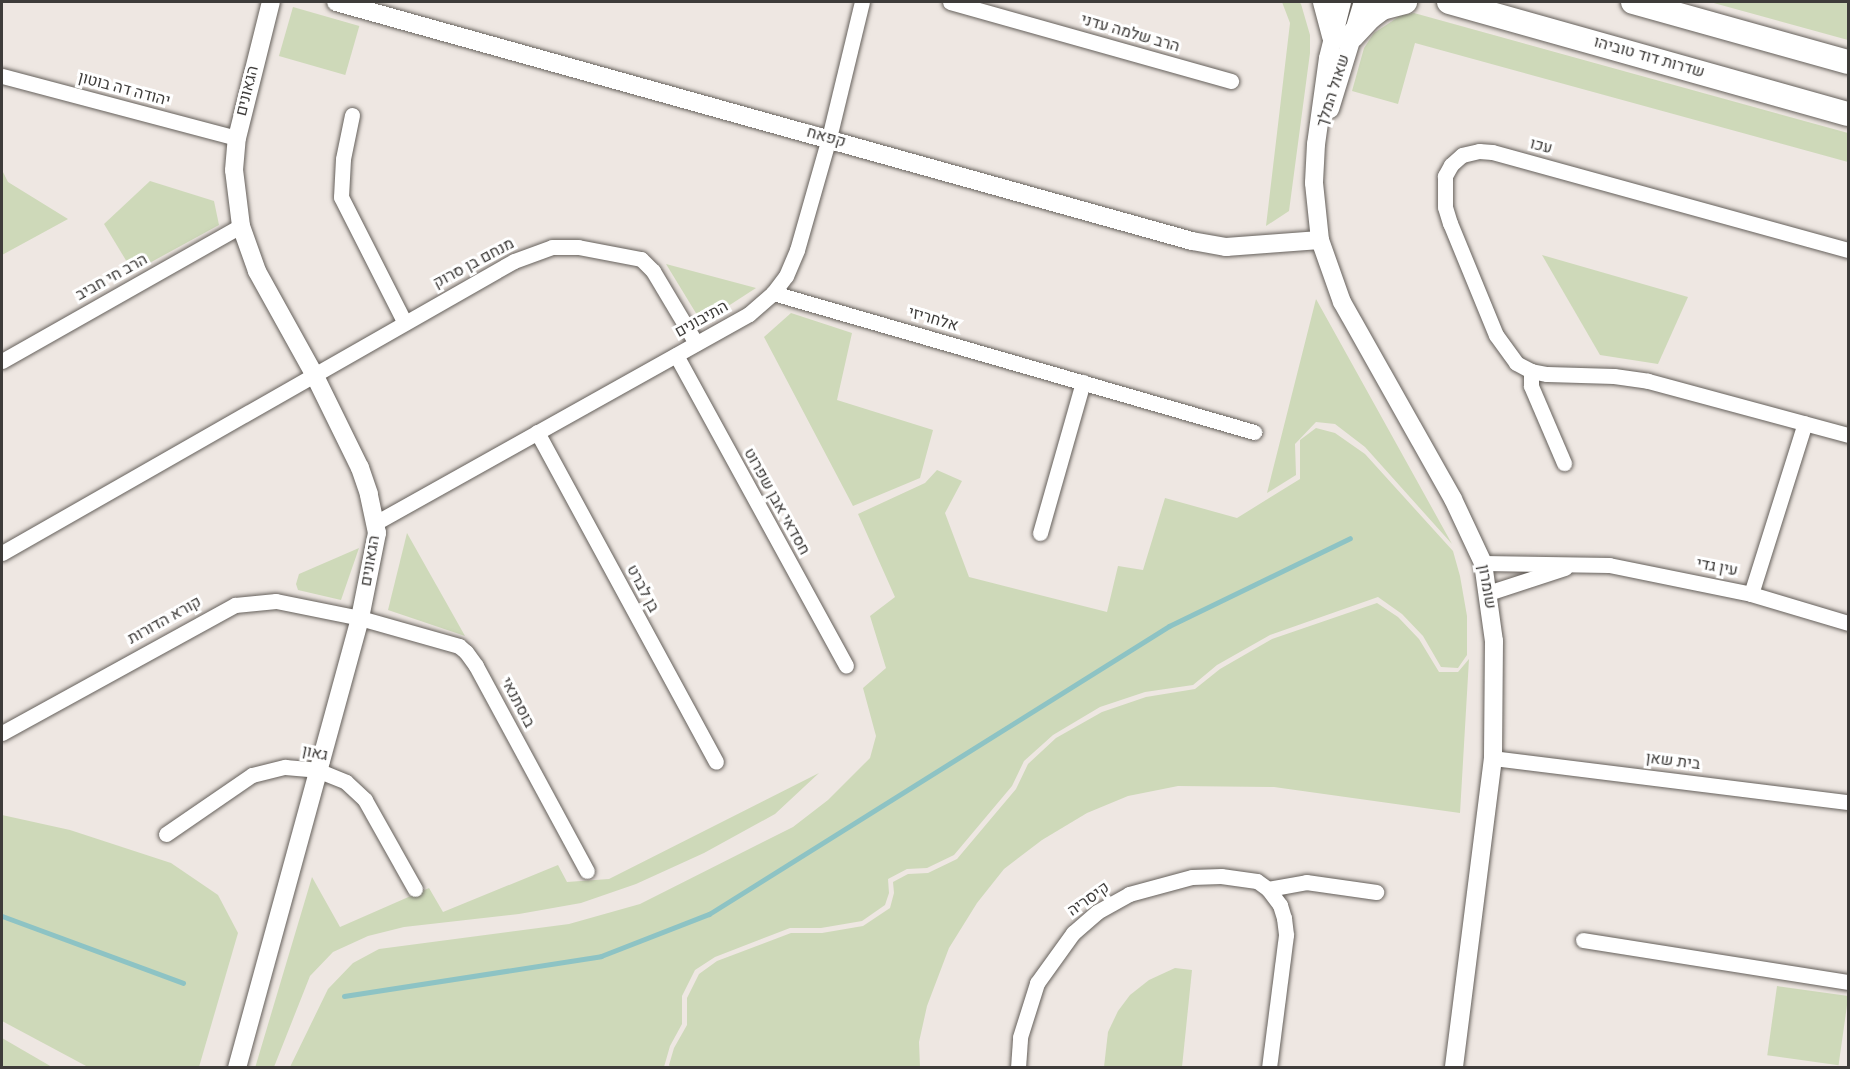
<!DOCTYPE html>
<html>
<head>
<meta charset="utf-8">
<style>
  body { margin:0 }
  #map { position:relative; width:1850px; height:1069px; overflow:hidden; background:#eee7e2; font-family:Overpass,Heebo,sans-serif }
  div>[style] { position:absolute }
  .green>* { inset:0; background:#ced9b9; transform-origin:0 0 }
  .stream>* { height:5px; margin:-2.5px; padding:0 2.5px; transform-origin:2.5px; border-radius:2.5px; background:#8dc3c4 }
  .roads { filter:drop-shadow(0 0 2px #65605b) drop-shadow(0 0 2px #65605b) }
  .minor>* { height:15px; margin:-7.5px; padding:0 7.5px; transform-origin:7.5px; border-radius:7.5px; background:#fff }
  .tertiary>* { height:18px; margin:-9px; padding:0 9px; transform-origin:9px; border-radius:9px; background:#fff }
  .trunk>* { height:24px; margin:-12px; padding:0 12px; transform-origin:12px; border-radius:12px; background:#fff }
  span { translate:-50% -50%; white-space:nowrap; text-align:center; line-height:1.15; -webkit-text-stroke:6px #fff; paint-order:stroke }
  .street-label { font-size:16px; color:#3e3c3a }
  .frame { position:absolute; inset:0; border:3px solid #3e3c3a; pointer-events:none }
</style>
</head>
<body>
<div id="map">
  <div class="green">
    <div style="clip-path:polygon(1282px 2px,1299px 2px,1301px 4px,1310px 35px,1310px 53px,1289px 211px,1266px 226px,1290px 23px)"></div>
    <div style="clip-path:polygon(1710px 2px,1848px 2px,1848px 40px)"></div>
    <div style="left:293px;top:7px;width:69px;height:51px;rotate:16deg"></div>
    <div style="clip-path:polygon(1414px 13px,1848px 133px,1848px 162px,1415px 43px,1398px 104px,1352px 91px,1364px 48px,1374px 33px,1400px 16px)"></div>
    <div style="clip-path:polygon(2px 170px,8px 182px,68px 219px,2px 255px)"></div>
    <div style="clip-path:polygon(150px 181px,214px 201px,219px 225px,133px 272px,104px 224px)"></div>
    <div style="clip-path:polygon(1542px 255px,1688px 297px,1658px 364px,1600px 355px)"></div>
    <div style="clip-path:polygon(666px 264px,756px 288px,702px 323px)"></div>
    <div style="clip-path:polygon(1316px 299px,1452px 544px,1365px 447px,1335px 424px,1316px 422px,1295px 444px,1296px 475px,1267px 493px)"></div>
    <div style="clip-path:polygon(791px 313px,852px 333px,837px 400px,933px 430px,920px 478px,853px 506px,764px 337px)"></div>
    <div style="clip-path:polygon(1316px 428px,1335px 433px,1365px 454px,1453px 551px,1460px 576px,1467px 616px,1467px 655px,1458px 668px,1441px 667px,1423px 636px,1402px 614px,1378px 597px,1270px 635px,1217px 665px,1193px 685px,1145px 692px,1100px 707px,1053px 735px,1024px 761px,1012px 786px,954px 855px,927px 868px,907px 869px,888px 879px,889px 893px,885px 905px,862px 921px,821px 928px,790px 928px,715px 957px,695px 970px,682px 996px,682px 1024px,670px 1046px,664px 1067px,290px 1067px,328px 989px,353px 963px,379px 949px,569px 924px,640px 904px,793px 827px,828px 800px,870px 758px,876px 736px,863px 688px,886px 668px,870px 616px,895px 597px,858px 514px,925px 483px,937px 470px,962px 481px,945px 513px,969px 577px,1107px 612px,1118px 566px,1143px 570px,1165px 498px,1237px 518px,1300px 479px,1300px 440px)"></div>
    <div style="clip-path:polygon(407px 533px,465px 636px,388px 610px)"></div>
    <div style="clip-path:polygon(359px 548px,341px 600px,298px 590px,296px 584px,299px 574px)"></div>
    <div style="clip-path:polygon(1377px 603px,1398px 617px,1419px 639px,1439px 672px,1458px 672px,1469px 659px,1460px 813px,1274px 787px,1178px 786px,1128px 796px,1087px 813px,1042px 840px,1004px 869px,977px 903px,949px 948px,927px 1006px,919px 1042px,920px 1067px,671px 1068px,669px 1065px,674px 1048px,687px 1025px,687px 998px,699px 974px,717px 961px,791px 933px,822px 933px,863px 926px,890px 908px,894px 893px,893px 882px,908px 874px,928px 873px,957px 859px,1016px 789px,1028px 764px,1056px 738px,1102px 712px,1146px 697px,1195px 689px,1220px 669px,1272px 639px)"></div>
    <div style="clip-path:polygon(819px 773px,775px 814px,704px 853px,636px 884px,581px 903px,519px 914px,404px 927px,368px 936px,333px 952px,310px 976px,274px 1067px,255px 1068px,312px 877px,340px 927px,429px 888px,443px 912px,558px 865px,567px 882px,609px 879px)"></div>
    <div style="clip-path:polygon(2px 815px,70px 830px,171px 863px,218px 895px,238px 933px,199px 1067px,88px 1067px,2px 1021px)"></div>
    <div style="clip-path:polygon(1175px 968px,1192px 970px,1182px 1067px,1104px 1067px,1108px 1032px,1118px 1011px,1130px 995px,1149px 980px)"></div>
    <div style="left:1777px;top:986px;width:72px;height:70px;rotate:8deg"></div>
    <div style="clip-path:polygon(2px 1038px,52px 1067px,2px 1067px)"></div>
  </div>
  <div class="stream">
    <div style="left:2px;top:916px;width:193px;rotate:20.3deg"></div>
    <div style="left:344px;top:996px;width:260px;rotate:-8.8deg"></div>
    <div style="left:601px;top:956px;width:116px;rotate:-21.3deg"></div>
    <div style="left:709px;top:914px;width:543px;rotate:-32.05deg"></div>
    <div style="left:1169px;top:626px;width:201px;rotate:-25.9deg"></div>
  </div>
  <div class="roads">
    <div class="minor">
      <div style="left:950px;top:2px;width:292px;rotate:15.7deg"></div>
      <div style="left:2px;top:76px;width:243px;rotate:14.8deg"></div>
      <div style="left:352px;top:115px;width:45px;rotate:101.6deg"></div>
      <div style="left:343px;top:159px;width:38px;rotate:93deg"></div>
      <div style="left:341px;top:197px;width:141px;rotate:63.1deg"></div>
      <div style="left:1848px;top:250px;width:369px;rotate:-164.6deg"></div>
      <div style="left:1492px;top:152px;width:13px;rotate:-176deg"></div>
      <div style="left:1479px;top:151px;width:17px;rotate:167deg"></div>
      <div style="left:1462px;top:155px;width:15px;rotate:138deg"></div>
      <div style="left:1451px;top:165px;width:13px;rotate:119deg"></div>
      <div style="left:1445px;top:176px;width:31px;rotate:90deg"></div>
      <div style="left:1445px;top:207px;width:17px;rotate:73deg"></div>
      <div style="left:1450px;top:223px;width:121px;rotate:67.7deg"></div>
      <div style="left:1496px;top:335px;width:34px;rotate:54deg"></div>
      <div style="left:1516px;top:363px;width:17px;rotate:28deg"></div>
      <div style="left:1531px;top:371px;width:16px;rotate:11deg"></div>
      <div style="left:1547px;top:374px;width:67px;rotate:1.7deg"></div>
      <div style="left:1614px;top:376px;width:34px;rotate:8deg"></div>
      <div style="left:1648px;top:381px;width:207px;rotate:15.1deg"></div>
      <div style="left:773px;top:293px;width:501px;rotate:16.12deg"></div>
      <div style="left:676px;top:355px;width:354px;rotate:61.3deg"></div>
      <div style="left:2px;top:361px;width:274px;rotate:-29.5deg"></div>
      <div style="left:1531px;top:371px;width:15px;rotate:90deg"></div>
      <div style="left:1531px;top:386px;width:84px;rotate:66.8deg"></div>
      <div style="left:537px;top:432px;width:375px;rotate:61.5deg"></div>
      <div style="left:377px;top:522px;width:426px;rotate:-29.2deg"></div>
      <div style="left:749px;top:314px;width:32px;rotate:-41deg"></div>
      <div style="left:773px;top:293px;width:21px;rotate:-53deg"></div>
      <div style="left:786px;top:276px;width:28px;rotate:-67deg"></div>
      <div style="left:797px;top:250px;width:116px;rotate:-74.1deg"></div>
      <div style="left:829px;top:138px;width:140px;rotate:-76.4deg"></div>
      <div style="left:1040px;top:533px;width:157px;rotate:-74.1deg"></div>
      <div style="left:2px;top:553px;width:589px;rotate:-29.7deg"></div>
      <div style="left:514px;top:261px;width:40px;rotate:-20.2deg"></div>
      <div style="left:552px;top:247px;width:26px"></div>
      <div style="left:578px;top:247px;width:64px;rotate:10.8deg"></div>
      <div style="left:641px;top:259px;width:17px;rotate:45deg"></div>
      <div style="left:653px;top:271px;width:84px;rotate:59.2deg"></div>
      <div style="left:1483px;top:563px;width:126px;rotate:0.9deg"></div>
      <div style="left:1609px;top:565px;width:145px;rotate:11.5deg"></div>
      <div style="left:1751px;top:594px;width:101px;rotate:16.6deg"></div>
      <div style="left:1488px;top:593px;width:81px;rotate:-18deg"></div>
      <div style="left:1751px;top:594px;width:179px;rotate:-72.5deg"></div>
      <div style="left:2px;top:733px;width:266px;rotate:-28.8deg"></div>
      <div style="left:235px;top:605px;width:41px;rotate:-5.6deg"></div>
      <div style="left:276px;top:601px;width:86px;rotate:11.4deg"></div>
      <div style="left:360px;top:618px;width:103px;rotate:15.8deg"></div>
      <div style="left:459px;top:646px;width:9px;rotate:41deg"></div>
      <div style="left:466px;top:652px;width:17px;rotate:54deg"></div>
      <div style="left:476px;top:666px;width:233px;rotate:61.6deg"></div>
      <div style="left:1493px;top:758px;width:358px;rotate:7.1deg"></div>
      <div style="left:166px;top:834px;width:104px;rotate:-34.5deg"></div>
      <div style="left:252px;top:775px;width:34px;rotate:-14deg"></div>
      <div style="left:285px;top:767px;width:32px;rotate:5deg"></div>
      <div style="left:317px;top:770px;width:31px;rotate:22deg"></div>
      <div style="left:346px;top:782px;width:26px;rotate:43deg"></div>
      <div style="left:365px;top:800px;width:102px;rotate:60.7deg"></div>
      <div style="left:1268px;top:889px;width:39px;rotate:-10deg"></div>
      <div style="left:1306px;top:882px;width:71px;rotate:8.1deg"></div>
      <div style="left:1583px;top:940px;width:268px;rotate:9deg"></div>
      <div style="left:1018px;top:1068px;width:31px;rotate:-86deg"></div>
      <div style="left:1020px;top:1037px;width:57px;rotate:-72.5deg"></div>
      <div style="left:1037px;top:983px;width:62px;rotate:-54.2deg"></div>
      <div style="left:1073px;top:933px;width:32px;rotate:-41deg"></div>
      <div style="left:1097px;top:912px;width:37px;rotate:-29deg"></div>
      <div style="left:1129px;top:894px;width:65px;rotate:-15.1deg"></div>
      <div style="left:1192px;top:877px;width:29px;rotate:-2deg"></div>
      <div style="left:1221px;top:876px;width:36px;rotate:8deg"></div>
      <div style="left:1257px;top:881px;width:14px;rotate:36deg"></div>
      <div style="left:1268px;top:889px;width:20px;rotate:53deg"></div>
      <div style="left:1280px;top:905px;width:14px;rotate:73deg"></div>
      <div style="left:1284px;top:918px;width:17px;rotate:83deg"></div>
      <div style="left:1286px;top:935px;width:134px;rotate:97.3deg"></div>
    </div>
    <div class="tertiary">
      <div style="left:336px;top:2px;width:889px;rotate:15.6deg"></div>
      <div style="left:1192px;top:241px;width:35px;rotate:10deg"></div>
      <div style="left:1226px;top:247px;width:94px;rotate:-4.3deg"></div>
      <div style="left:1342px;top:2px;width:58px;rotate:104deg"></div>
      <div style="left:1328px;top:58px;width:87px;rotate:97.9deg"></div>
      <div style="left:1316px;top:144px;width:39px;rotate:93deg"></div>
      <div style="left:1314px;top:183px;width:57px;rotate:84deg"></div>
      <div style="left:1320px;top:240px;width:66px;rotate:70.5deg"></div>
      <div style="left:1342px;top:302px;width:226px;rotate:60.6deg"></div>
      <div style="left:1453px;top:499px;width:71px;rotate:64.9deg"></div>
      <div style="left:1483px;top:563px;width:79px;rotate:82deg"></div>
      <div style="left:1494px;top:641px;width:117px;rotate:90.5deg"></div>
      <div style="left:1493px;top:758px;width:312px;rotate:97.2deg"></div>
      <div style="left:1330px;top:109px;width:112px;rotate:-72.9deg"></div>
      <div style="left:237px;top:1068px;width:467px;rotate:-74.7deg"></div>
      <div style="left:360px;top:618px;width:87px;rotate:-78.7deg"></div>
      <div style="left:377px;top:533px;width:40px;rotate:-102deg"></div>
      <div style="left:369px;top:494px;width:28px;rotate:-109deg"></div>
      <div style="left:360px;top:468px;width:105px;rotate:-116.1deg"></div>
      <div style="left:314px;top:374px;width:118px;rotate:-119deg"></div>
      <div style="left:257px;top:271px;width:48px;rotate:-109.6deg"></div>
      <div style="left:241px;top:226px;width:56px;rotate:-97.1deg"></div>
      <div style="left:234px;top:170px;width:32px;rotate:-85deg"></div>
      <div style="left:237px;top:138px;width:140px;rotate:-76deg"></div>
    </div>
    <div class="trunk">
      <div style="left:1325px;top:2px;width:35px;rotate:75deg"></div>
      <div style="left:1449px;top:2px;width:414px;rotate:15.7deg"></div>
      <div style="left:1633px;top:2px;width:223px;rotate:15.6deg"></div>
      <div style="left:1352px;top:36px;width:26px;rotate:-47deg"></div>
      <div style="left:1370px;top:17px;width:15px;rotate:-37deg"></div>
      <div style="left:1382px;top:8px;width:24px;rotate:-15deg"></div>
    </div>
  </div>
  <div class="street-label">
    <span style="left:1130px;top:34px;rotate:16deg">הרב שלמה עדני</span>
    <span style="left:1649px;top:58px;rotate:16deg">שדרות דוד טוביהו</span>
    <span style="left:124px;top:90px;rotate:15deg">יהודה דה בוטון</span>
    <span style="left:248px;top:91px;rotate:-76deg">הגאונים</span>
    <span style="left:1334px;top:91px;rotate:-72deg">שאול המלך</span>
    <span style="left:826px;top:138px;rotate:16deg">קפאח</span>
    <span style="left:1541px;top:147px;rotate:15deg">עכו</span>
    <span style="left:474px;top:264px;rotate:-28deg">מנחם בן סרוק</span>
    <span style="left:112px;top:278px;rotate:-29deg">הרב חי חביב</span>
    <span style="left:702px;top:320px;rotate:-29deg">התיבונים</span>
    <span style="left:933px;top:320px;rotate:16deg">אלחריזי</span>
    <span style="left:776px;top:502px;rotate:61deg">חסדאי אבן שפרוט</span>
    <span style="left:371px;top:561px;rotate:-80deg">הגאונים</span>
    <span style="left:1717px;top:568px;rotate:11deg">עין גדי</span>
    <span style="left:1486px;top:587px;rotate:80deg">שומרון</span>
    <span style="left:642px;top:589px;rotate:62deg">בן לברט</span>
    <span style="left:165px;top:621px;rotate:-29deg">קורא הדורות</span>
    <span style="left:517px;top:703px;rotate:62deg">בוסתנאי</span>
    <span style="left:315px;top:754px;rotate:12deg">גאון</span>
    <span style="left:1673px;top:762px;rotate:7deg">בית שאן</span>
    <span style="left:1089px;top:900px;rotate:-35deg">קיסריה</span>
  </div>
  <div class="frame"></div>
</div>
</body>
</html>
